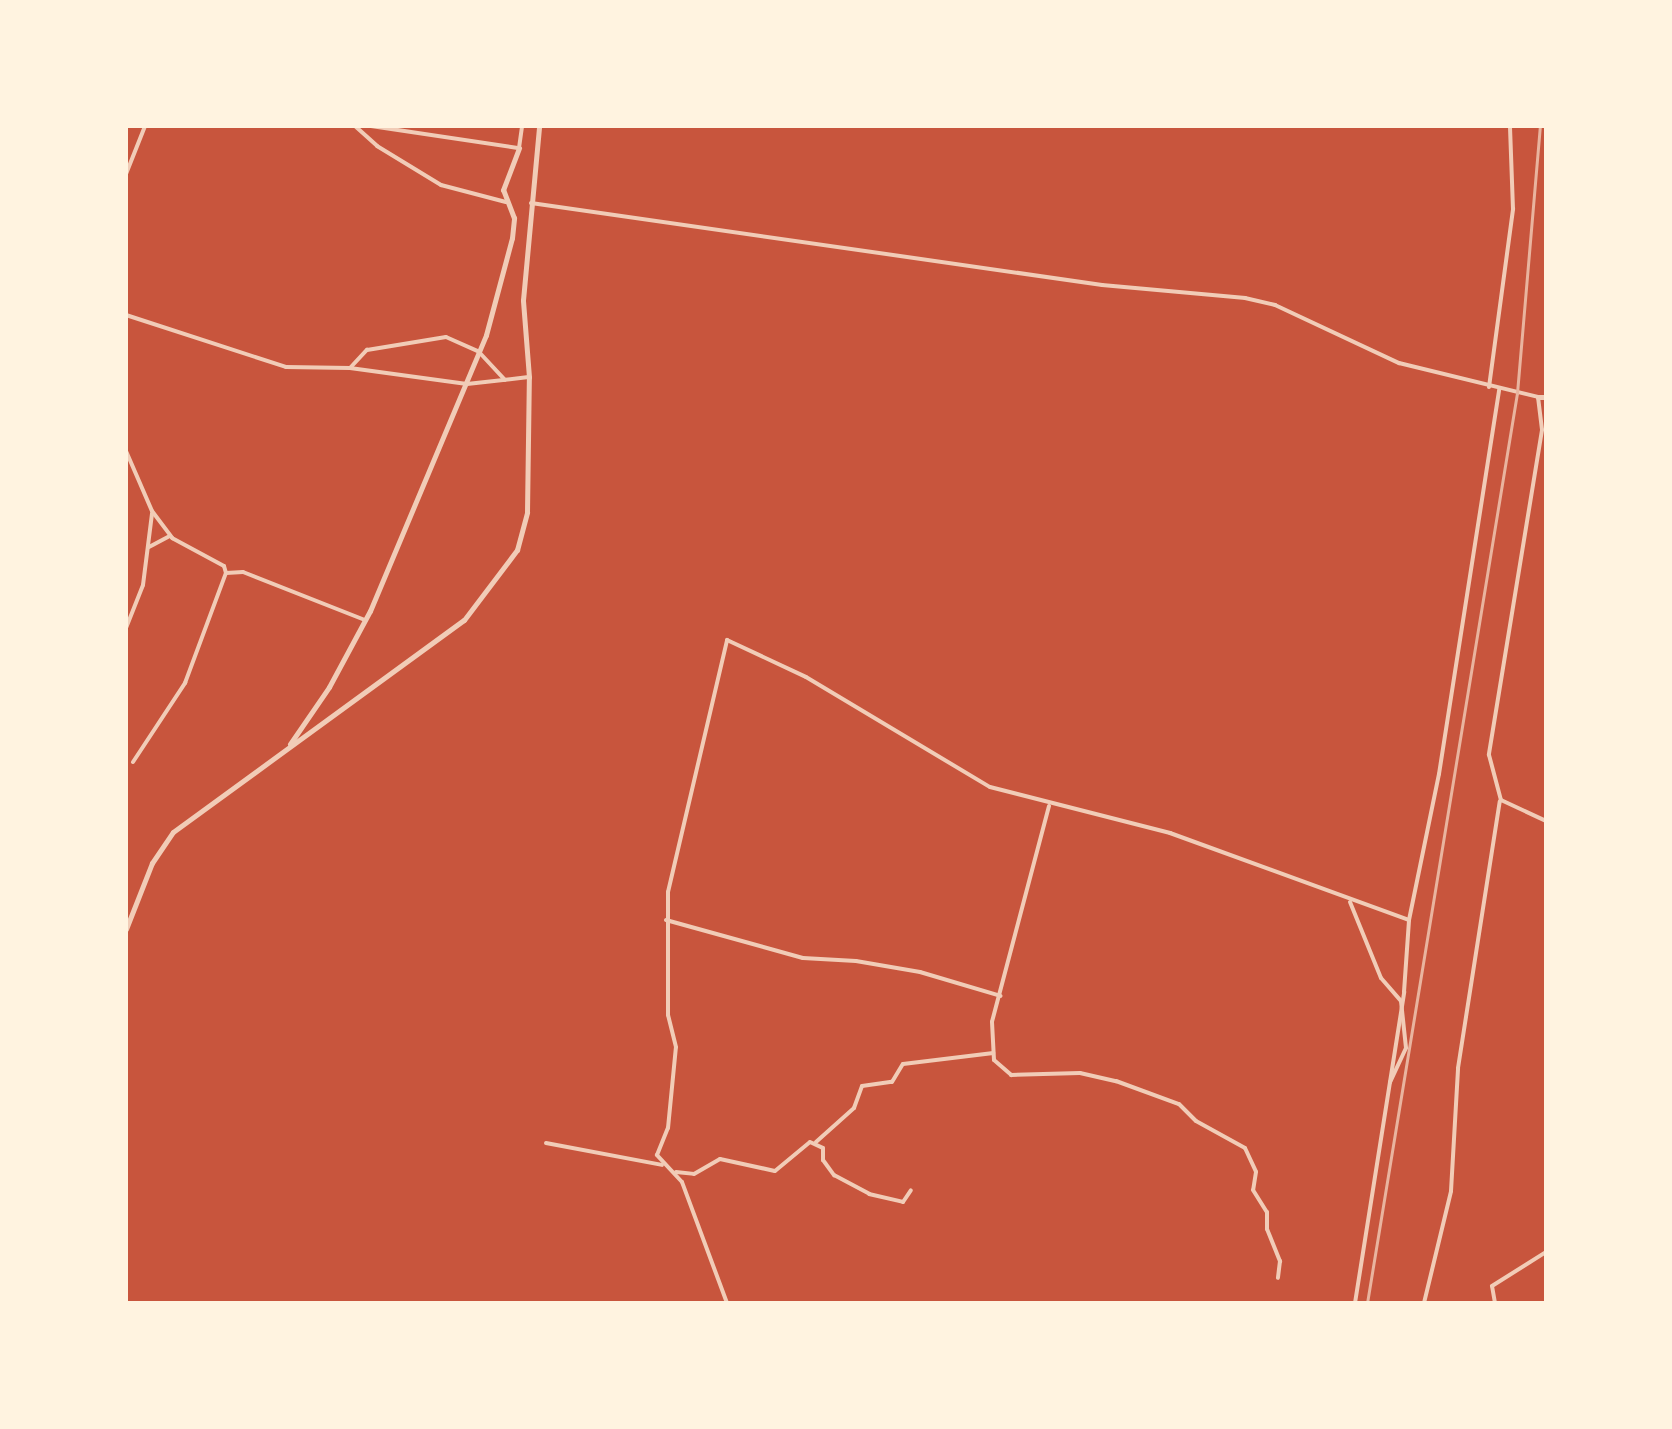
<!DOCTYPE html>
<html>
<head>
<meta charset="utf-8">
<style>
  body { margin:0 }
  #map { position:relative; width:1672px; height:1429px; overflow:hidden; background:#c8553d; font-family:Arial,sans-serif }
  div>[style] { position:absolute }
  .minor>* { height:4px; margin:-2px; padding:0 2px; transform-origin:2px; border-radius:2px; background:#f1ccb7 }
  .tertiary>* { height:5px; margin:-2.5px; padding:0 2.5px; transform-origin:2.5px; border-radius:2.5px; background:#f1ccb7 }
  .rail>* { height:3px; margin:-1.5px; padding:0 1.5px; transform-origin:1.5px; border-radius:1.5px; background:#e9b49f }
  span { translate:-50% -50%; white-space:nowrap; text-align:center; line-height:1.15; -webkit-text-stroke:6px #fff3e0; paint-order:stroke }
  .frame { position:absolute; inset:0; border:128px solid #fff3e0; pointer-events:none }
</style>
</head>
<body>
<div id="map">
  <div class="minor">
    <div style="left:355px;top:126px;width:30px;rotate:42deg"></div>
    <div style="left:377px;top:146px;width:75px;rotate:31.4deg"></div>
    <div style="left:441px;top:185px;width:67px;rotate:14.7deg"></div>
    <div style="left:371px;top:126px;width:150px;rotate:8.5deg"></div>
    <div style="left:519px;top:148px;width:22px;rotate:-82deg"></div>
    <div style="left:126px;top:174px;width:52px;rotate:-68.4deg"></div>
    <div style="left:531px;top:203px;width:577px;rotate:8.17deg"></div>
    <div style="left:1102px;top:285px;width:144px;rotate:5.2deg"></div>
    <div style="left:1245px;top:298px;width:31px;rotate:13deg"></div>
    <div style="left:1275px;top:305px;width:137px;rotate:25.1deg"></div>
    <div style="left:1399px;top:363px;width:143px;rotate:13.7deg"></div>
    <div style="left:1538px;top:397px;width:33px;rotate:83deg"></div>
    <div style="left:1542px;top:430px;width:329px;rotate:99.3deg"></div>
    <div style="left:1489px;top:755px;width:47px;rotate:75.1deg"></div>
    <div style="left:1501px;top:800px;width:50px;rotate:25deg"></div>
    <div style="left:126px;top:315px;width:168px;rotate:18deg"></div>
    <div style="left:286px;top:367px;width:64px;rotate:0.9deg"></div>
    <div style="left:350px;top:368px;width:118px;rotate:7.8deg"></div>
    <div style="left:467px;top:384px;width:62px;rotate:-6.4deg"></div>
    <div style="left:350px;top:368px;width:25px;rotate:-47deg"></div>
    <div style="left:367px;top:350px;width:80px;rotate:-9.3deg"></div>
    <div style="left:446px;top:337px;width:36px;rotate:24deg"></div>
    <div style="left:479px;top:352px;width:38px;rotate:47deg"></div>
    <div style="left:1489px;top:387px;width:180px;rotate:-82.3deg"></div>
    <div style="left:1513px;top:209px;width:83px;rotate:-92.1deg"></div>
    <div style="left:126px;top:451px;width:65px;rotate:66.6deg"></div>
    <div style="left:152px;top:511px;width:34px;rotate:53deg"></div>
    <div style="left:172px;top:538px;width:59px;rotate:28.3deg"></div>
    <div style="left:224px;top:566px;width:7px;rotate:74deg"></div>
    <div style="left:226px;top:573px;width:17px;rotate:-3deg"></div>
    <div style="left:243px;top:572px;width:131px;rotate:21.5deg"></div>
    <div style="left:149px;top:547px;width:24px;rotate:-28deg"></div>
    <div style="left:126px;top:628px;width:46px;rotate:-68.4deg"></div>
    <div style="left:143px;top:585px;width:72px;rotate:-82.8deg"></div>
    <div style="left:133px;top:762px;width:95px;rotate:-56.6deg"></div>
    <div style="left:185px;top:683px;width:117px;rotate:-69.6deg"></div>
    <div style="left:1049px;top:806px;width:223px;rotate:104.8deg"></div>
    <div style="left:992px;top:1022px;width:38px;rotate:87deg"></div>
    <div style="left:994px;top:1060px;width:23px;rotate:41deg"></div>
    <div style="left:1011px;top:1075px;width:69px;rotate:-1.7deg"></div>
    <div style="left:1080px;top:1073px;width:37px;rotate:13deg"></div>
    <div style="left:1116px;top:1081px;width:67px;rotate:20.1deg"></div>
    <div style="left:1179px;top:1104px;width:24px;rotate:45deg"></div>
    <div style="left:1196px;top:1121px;width:56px;rotate:28.9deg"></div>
    <div style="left:1245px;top:1148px;width:26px;rotate:65deg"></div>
    <div style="left:1256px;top:1172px;width:18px;rotate:99deg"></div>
    <div style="left:1253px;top:1190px;width:26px;rotate:58deg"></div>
    <div style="left:1267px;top:1212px;width:17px;rotate:90deg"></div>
    <div style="left:1267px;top:1229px;width:35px;rotate:68deg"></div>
    <div style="left:1280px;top:1261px;width:17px;rotate:97deg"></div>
    <div style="left:1350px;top:902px;width:82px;rotate:67.8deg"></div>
    <div style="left:1381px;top:978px;width:30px;rotate:49deg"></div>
    <div style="left:1401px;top:1001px;width:47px;rotate:83.9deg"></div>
    <div style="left:1406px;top:1048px;width:38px;rotate:115deg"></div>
    <div style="left:666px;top:920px;width:142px;rotate:15.5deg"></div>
    <div style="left:803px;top:958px;width:53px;rotate:3.2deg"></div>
    <div style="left:856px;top:961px;width:65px;rotate:9.8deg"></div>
    <div style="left:920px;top:972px;width:84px;rotate:16.5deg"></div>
    <div style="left:816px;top:1142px;width:51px;rotate:-41.8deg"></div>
    <div style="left:854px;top:1108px;width:23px;rotate:-70deg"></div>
    <div style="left:862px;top:1086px;width:30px;rotate:-8deg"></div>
    <div style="left:892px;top:1082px;width:21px;rotate:-59deg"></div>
    <div style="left:903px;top:1064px;width:91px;rotate:-7deg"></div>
    <div style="left:546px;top:1143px;width:118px;rotate:10.7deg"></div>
    <div style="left:676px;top:1172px;width:18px;rotate:6deg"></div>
    <div style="left:694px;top:1174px;width:30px;rotate:-30deg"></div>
    <div style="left:720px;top:1159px;width:56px;rotate:12.3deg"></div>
    <div style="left:775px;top:1171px;width:45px;rotate:-39.6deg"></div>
    <div style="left:810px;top:1142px;width:14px;rotate:25deg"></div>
    <div style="left:823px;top:1148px;width:12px;rotate:90deg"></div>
    <div style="left:823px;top:1160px;width:19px;rotate:54deg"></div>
    <div style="left:834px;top:1175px;width:40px;rotate:28deg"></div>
    <div style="left:869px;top:1194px;width:35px;rotate:13deg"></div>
    <div style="left:903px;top:1202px;width:14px;rotate:-56deg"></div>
    <div style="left:727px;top:1303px;width:129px;rotate:-110.4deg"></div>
    <div style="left:682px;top:1182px;width:37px;rotate:-133deg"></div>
    <div style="left:657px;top:1155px;width:29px;rotate:-68deg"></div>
    <div style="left:668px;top:1128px;width:81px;rotate:-84.4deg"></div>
    <div style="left:676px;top:1047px;width:33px;rotate:-104deg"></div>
    <div style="left:668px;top:1015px;width:123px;rotate:-90deg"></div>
    <div style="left:668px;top:892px;width:259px;rotate:-76.8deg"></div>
    <div style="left:727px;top:640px;width:87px;rotate:25.1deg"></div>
    <div style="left:806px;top:677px;width:214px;rotate:30.9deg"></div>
    <div style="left:990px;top:787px;width:186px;rotate:14.3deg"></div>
    <div style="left:1170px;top:833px;width:254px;rotate:20deg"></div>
    <div style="left:1355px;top:1303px;width:315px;rotate:-81deg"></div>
    <div style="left:1404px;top:992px;width:72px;rotate:-86deg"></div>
    <div style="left:1409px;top:920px;width:149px;rotate:-78.4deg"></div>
    <div style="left:1439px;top:774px;width:390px;rotate:-81.1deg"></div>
    <div style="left:1424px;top:1303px;width:115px;rotate:-76.4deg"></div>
    <div style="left:1451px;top:1191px;width:123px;rotate:-86.7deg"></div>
    <div style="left:1458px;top:1068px;width:270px;rotate:-81.1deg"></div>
    <div style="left:1495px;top:1303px;width:17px;rotate:-100deg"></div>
    <div style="left:1492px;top:1286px;width:64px;rotate:-32.2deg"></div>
  </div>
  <div class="tertiary">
    <div style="left:1538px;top:397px;width:8px"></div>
    <div style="left:290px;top:744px;width:69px;rotate:-55.6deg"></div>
    <div style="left:329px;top:687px;width:86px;rotate:-61.7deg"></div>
    <div style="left:370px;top:611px;width:299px;rotate:-67.2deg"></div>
    <div style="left:486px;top:335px;width:100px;rotate:-75deg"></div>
    <div style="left:512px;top:238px;width:20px;rotate:-84deg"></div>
    <div style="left:514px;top:218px;width:30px;rotate:-111deg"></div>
    <div style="left:503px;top:190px;width:45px;rotate:-69.1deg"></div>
    <div style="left:126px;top:929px;width:71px;rotate:-68.5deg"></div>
    <div style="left:152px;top:863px;width:37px;rotate:-56deg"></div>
    <div style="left:173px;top:832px;width:360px;rotate:-36.1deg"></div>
    <div style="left:464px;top:620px;width:88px;rotate:-52.9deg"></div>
    <div style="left:517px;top:550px;width:39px;rotate:-75deg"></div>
    <div style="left:527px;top:512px;width:135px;rotate:-89.2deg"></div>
    <div style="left:529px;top:377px;width:77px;rotate:-94.5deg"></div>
    <div style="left:523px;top:300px;width:175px;rotate:-84.7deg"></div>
  </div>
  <div class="rail">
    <div style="left:1367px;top:1303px;width:922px;rotate:-80.64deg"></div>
    <div style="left:1517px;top:393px;width:268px;rotate:-85.1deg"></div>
  </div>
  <div class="frame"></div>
</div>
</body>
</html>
